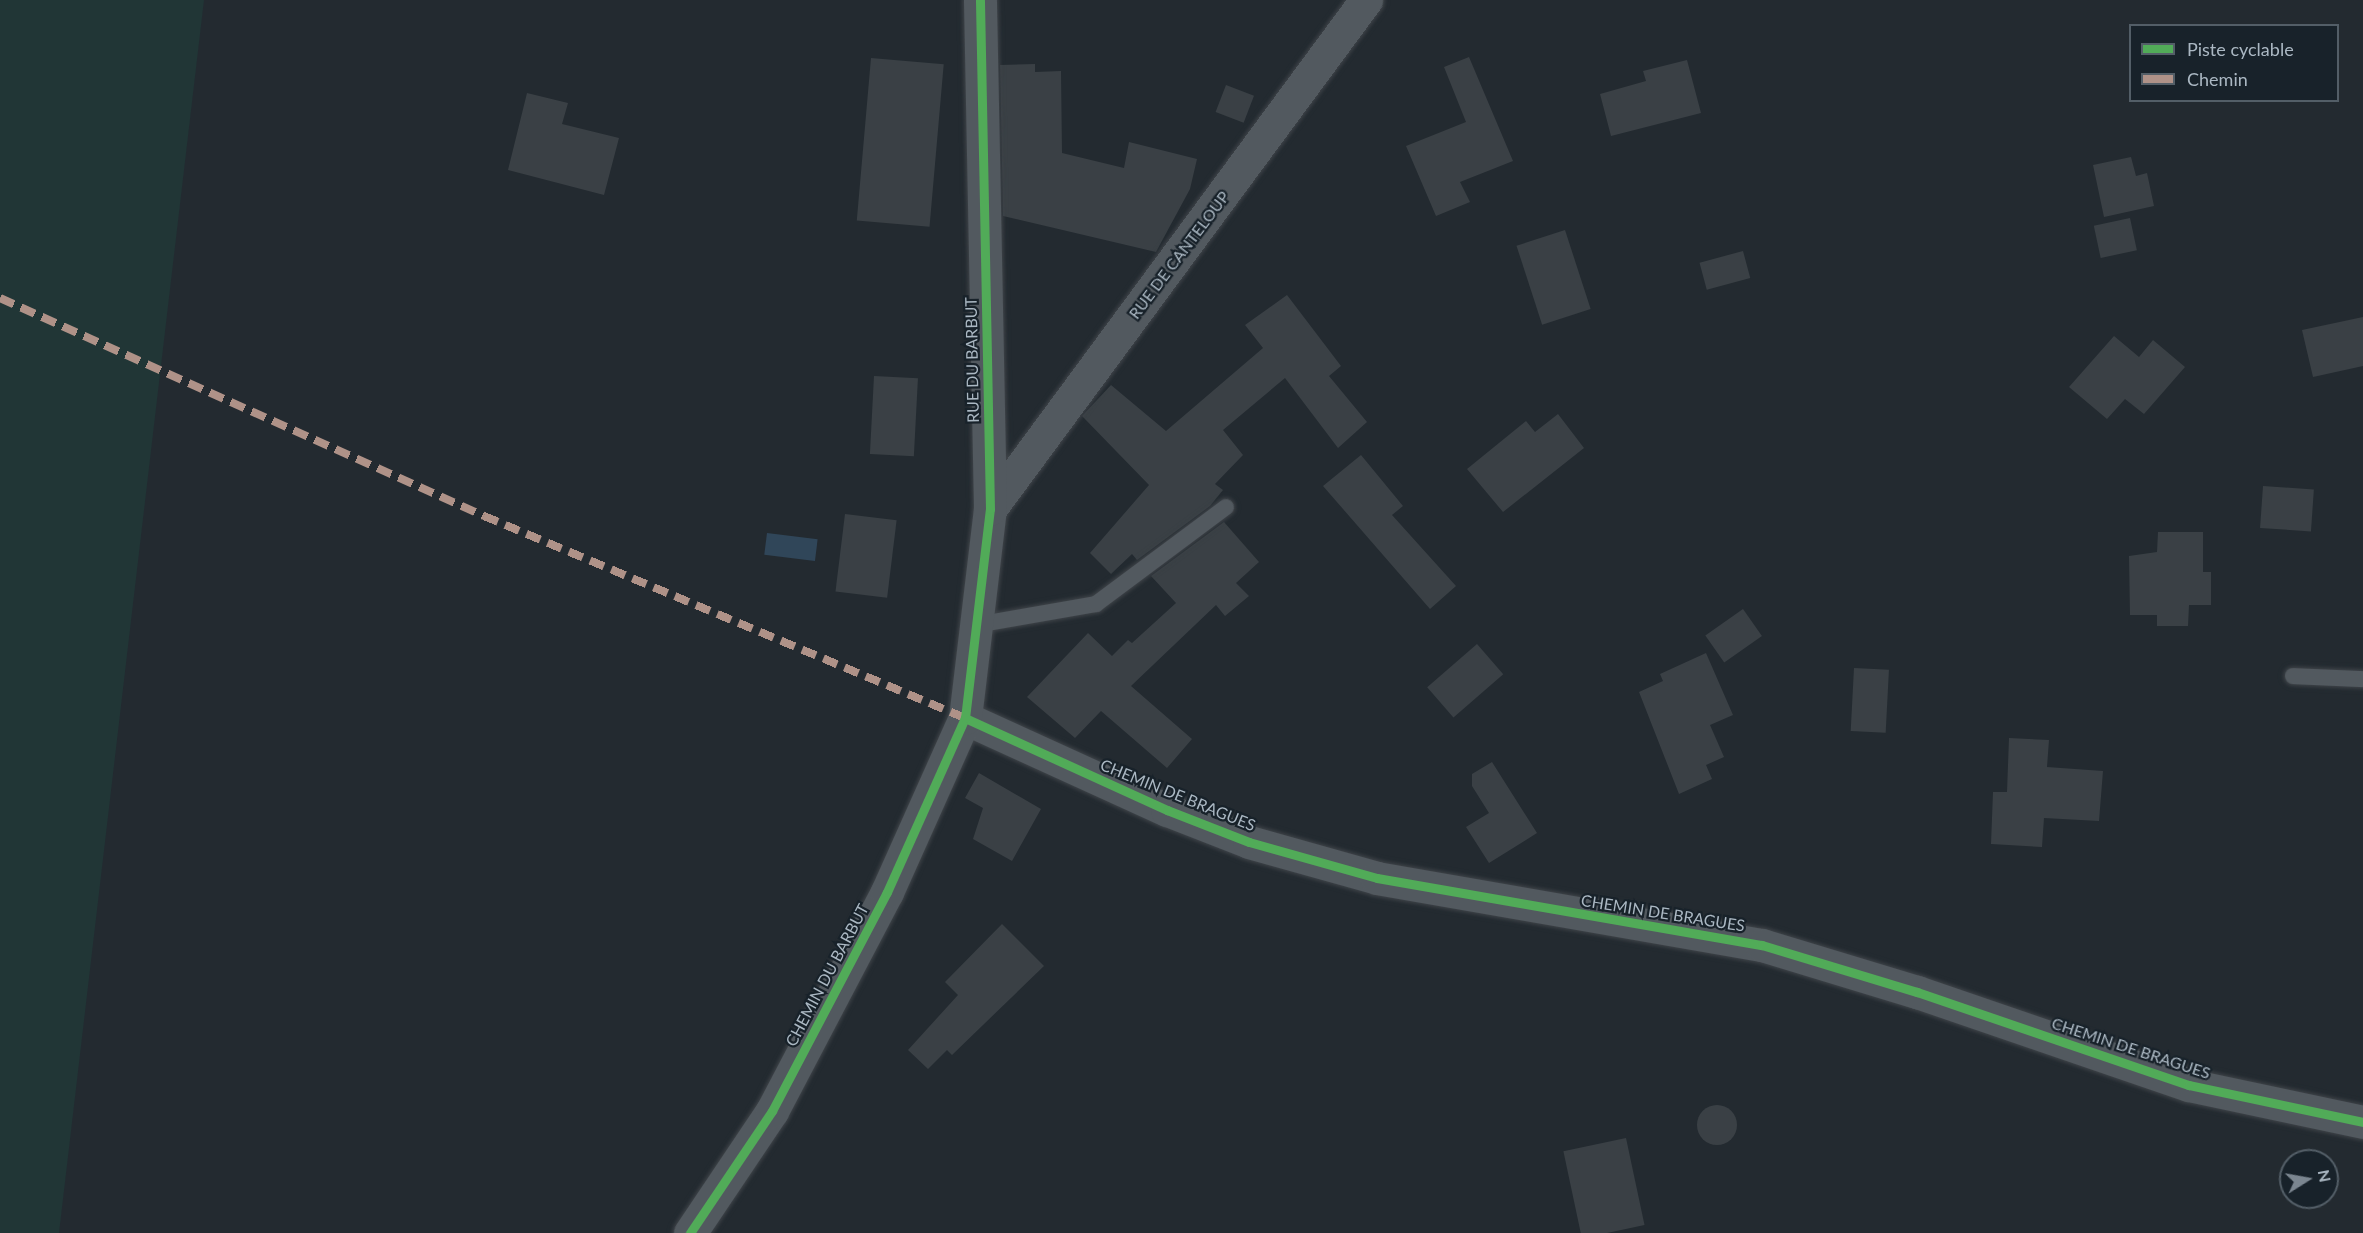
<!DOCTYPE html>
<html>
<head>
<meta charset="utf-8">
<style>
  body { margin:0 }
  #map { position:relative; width:2363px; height:1233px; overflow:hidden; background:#232a30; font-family:Lato,sans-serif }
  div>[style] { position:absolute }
  .green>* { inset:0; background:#213636 }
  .water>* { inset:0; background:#304659; transform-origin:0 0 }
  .building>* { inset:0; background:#3a4045; transform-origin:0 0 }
  .round { border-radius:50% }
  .roads { filter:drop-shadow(0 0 2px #3f4449) drop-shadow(0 0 2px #3f4449) }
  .lane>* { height:16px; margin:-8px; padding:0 8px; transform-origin:8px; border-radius:8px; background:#52595f }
  .street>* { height:33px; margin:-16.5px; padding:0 16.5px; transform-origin:16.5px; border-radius:16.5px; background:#52595f }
  .quiet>* { height:8px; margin-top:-4px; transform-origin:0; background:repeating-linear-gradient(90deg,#af9288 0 15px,transparent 0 23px) }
  .cycleway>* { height:9px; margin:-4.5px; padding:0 4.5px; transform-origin:4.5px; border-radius:4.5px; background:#51ab58 }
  span { translate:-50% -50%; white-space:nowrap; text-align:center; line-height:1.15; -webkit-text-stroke:4.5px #18222a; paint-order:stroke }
  .street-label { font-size:16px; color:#abb8c3 }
  .legend { position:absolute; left:2129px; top:24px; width:210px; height:78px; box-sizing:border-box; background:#18222a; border:2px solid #535e67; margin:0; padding:8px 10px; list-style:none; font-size:18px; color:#abb8c3 }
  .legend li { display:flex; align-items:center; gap:12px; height:30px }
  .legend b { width:30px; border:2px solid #535e67 }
  .north { position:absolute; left:2279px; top:1149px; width:60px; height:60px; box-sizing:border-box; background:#18222a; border:2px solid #535e67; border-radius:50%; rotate:79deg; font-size:16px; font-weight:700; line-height:24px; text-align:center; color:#abb8c3 }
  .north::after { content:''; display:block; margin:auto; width:21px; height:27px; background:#7b8690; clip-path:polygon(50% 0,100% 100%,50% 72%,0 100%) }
</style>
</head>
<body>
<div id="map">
  <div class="green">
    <div style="clip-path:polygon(0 0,204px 0,59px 1233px,0 1233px)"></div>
  </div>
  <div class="water">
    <div style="left:767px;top:533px;width:51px;height:22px;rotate:7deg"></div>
  </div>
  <div class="building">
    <div style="clip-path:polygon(1469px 57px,1513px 161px,1460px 182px,1470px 202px,1436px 216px,1406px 146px,1466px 122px,1444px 67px)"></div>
    <div style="left:871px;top:58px;width:73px;height:163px;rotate:5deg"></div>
    <div style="clip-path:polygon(1687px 60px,1701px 113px,1611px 136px,1600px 94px,1646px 81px,1643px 71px)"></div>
    <div style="clip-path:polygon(1035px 64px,1035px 72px,1061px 71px,1062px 153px,1124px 168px,1129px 142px,1197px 159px,1190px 189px,1156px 252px,1003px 216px,1000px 65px)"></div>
    <div style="left:1226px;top:85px;width:30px;height:29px;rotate:21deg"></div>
    <div style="clip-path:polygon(527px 93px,568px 103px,562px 124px,619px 138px,604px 195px,508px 170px)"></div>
    <div style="clip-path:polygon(2131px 157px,2136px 176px,2147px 173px,2154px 206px,2104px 217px,2093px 165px)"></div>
    <div style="left:2130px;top:218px;width:33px;height:37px;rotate:78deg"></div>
    <div style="left:1565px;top:230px;width:83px;height:51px;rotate:72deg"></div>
    <div style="left:1743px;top:251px;width:28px;height:45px;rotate:75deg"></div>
    <div style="clip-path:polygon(1287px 295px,1341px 366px,1329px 376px,1367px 422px,1338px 448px,1285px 378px,1223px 430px,1243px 455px,1215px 484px,1223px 490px,1210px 506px,1137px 560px,1132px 554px,1111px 574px,1090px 553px,1149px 485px,1082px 416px,1111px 385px,1166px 431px,1263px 348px,1245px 325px)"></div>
    <div style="clip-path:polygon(2363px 317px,2363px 366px,2313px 377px,2302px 330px)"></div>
    <div style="clip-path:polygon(2114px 336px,2139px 357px,2153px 340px,2185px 367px,2144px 414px,2125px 399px,2107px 419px,2069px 387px)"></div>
    <div style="left:874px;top:376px;width:44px;height:78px;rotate:3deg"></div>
    <div style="clip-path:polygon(1558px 414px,1584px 448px,1503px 512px,1467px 469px,1526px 421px,1535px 432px)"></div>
    <div style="clip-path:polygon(1361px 455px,1403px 506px,1392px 515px,1456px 586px,1430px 609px,1323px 486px)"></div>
    <div style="left:2263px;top:486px;width:51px;height:42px;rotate:4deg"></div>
    <div style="left:845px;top:514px;width:52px;height:78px;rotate:7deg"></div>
    <div style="clip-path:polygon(1224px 522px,1259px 562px,1236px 583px,1249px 596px,1225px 616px,1216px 605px,1131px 686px,1192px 739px,1167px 768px,1101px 711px,1075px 738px,1027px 697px,1088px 633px,1112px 656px,1128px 640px,1132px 643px,1176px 603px,1151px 576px)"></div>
    <div style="clip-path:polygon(2158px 532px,2203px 532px,2203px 572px,2211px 572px,2211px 605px,2189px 605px,2188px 626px,2157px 626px,2157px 615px,2130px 615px,2129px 556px,2157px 552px)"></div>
    <div style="left:1743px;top:609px;width:33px;height:46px;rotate:55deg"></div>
    <div style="left:1477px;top:644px;width:40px;height:66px;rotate:49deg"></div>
    <div style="clip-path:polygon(1706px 653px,1733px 715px,1710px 725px,1724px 757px,1706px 765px,1712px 779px,1679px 794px,1639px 692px,1663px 681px,1660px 674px)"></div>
    <div style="left:1854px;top:668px;width:35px;height:63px;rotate:3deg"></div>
    <div style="clip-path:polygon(2009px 738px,2049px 740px,2047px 767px,2103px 771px,2099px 821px,2044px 818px,2042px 847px,1991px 844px,1993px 792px,2007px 792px)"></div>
    <div style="clip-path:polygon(1492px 762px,1537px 833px,1489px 863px,1466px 827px,1489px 813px,1472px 786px,1472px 774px)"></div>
    <div style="clip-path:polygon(979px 773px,1041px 809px,1012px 861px,973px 839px,983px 808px,965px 798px)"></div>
    <div style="clip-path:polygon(1002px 924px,1044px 966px,952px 1055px,947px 1050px,928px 1069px,908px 1050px,958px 995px,945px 982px)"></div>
    <div class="round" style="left:1697px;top:1105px;width:40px;height:40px"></div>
    <div style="left:1626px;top:1138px;width:89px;height:64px;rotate:78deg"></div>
  </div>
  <div class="roads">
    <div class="lane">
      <div style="left:976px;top:625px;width:122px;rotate:-9.9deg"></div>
      <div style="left:1096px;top:604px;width:162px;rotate:-36.7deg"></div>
      <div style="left:2293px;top:676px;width:70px;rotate:2.5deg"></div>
    </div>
    <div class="street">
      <div style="left:990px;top:509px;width:633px;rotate:-53.55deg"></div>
      <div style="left:965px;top:718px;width:222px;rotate:24.5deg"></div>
      <div style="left:1167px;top:810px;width:88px;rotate:21.3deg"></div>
      <div style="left:1249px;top:842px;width:133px;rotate:15.7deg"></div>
      <div style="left:1377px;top:878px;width:391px;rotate:9.9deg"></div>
      <div style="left:1762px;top:945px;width:162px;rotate:16.9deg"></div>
      <div style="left:1917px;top:992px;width:287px;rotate:18.9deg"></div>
      <div style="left:2189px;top:1085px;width:178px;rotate:12deg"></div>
      <div style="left:690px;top:1233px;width:147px;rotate:-56.1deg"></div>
      <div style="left:772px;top:1111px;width:247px;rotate:-62.3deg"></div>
      <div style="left:887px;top:892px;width:191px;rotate:-65.9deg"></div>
      <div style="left:965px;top:718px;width:210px;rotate:-83.2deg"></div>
      <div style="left:990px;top:509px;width:509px;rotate:-91.13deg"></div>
    </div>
  </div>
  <div class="quiet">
    <div style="left:0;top:298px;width:531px;rotate:24.25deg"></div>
    <div style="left:484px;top:516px;width:522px;rotate:22.78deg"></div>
  </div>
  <div class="cycleway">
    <div style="left:965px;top:718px;width:222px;rotate:24.5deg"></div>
    <div style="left:1167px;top:810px;width:88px;rotate:21.3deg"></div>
    <div style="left:1249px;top:842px;width:133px;rotate:15.7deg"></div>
    <div style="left:1377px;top:878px;width:391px;rotate:9.9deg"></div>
    <div style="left:1762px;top:945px;width:162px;rotate:16.9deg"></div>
    <div style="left:1917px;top:992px;width:287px;rotate:18.9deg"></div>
    <div style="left:2189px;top:1085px;width:178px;rotate:12deg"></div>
    <div style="left:690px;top:1233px;width:147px;rotate:-56.1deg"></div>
    <div style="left:772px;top:1111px;width:247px;rotate:-62.3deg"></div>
    <div style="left:887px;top:892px;width:191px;rotate:-65.9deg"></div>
    <div style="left:965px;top:718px;width:210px;rotate:-83.2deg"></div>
    <div style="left:990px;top:509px;width:509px;rotate:-91.13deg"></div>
  </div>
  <div class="street-label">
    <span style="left:1179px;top:255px;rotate:-53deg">RUE DE CANTELOUP</span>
    <span style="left:972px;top:360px;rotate:-91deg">RUE DU BARBUT</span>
    <span style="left:1178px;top:795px;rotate:22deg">CHEMIN DE BRAGUES</span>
    <span style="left:1663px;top:913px;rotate:9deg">CHEMIN DE BRAGUES</span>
    <span style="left:827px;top:975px;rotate:-62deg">CHEMIN DU BARBUT</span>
    <span style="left:2131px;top:1048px;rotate:18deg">CHEMIN DE BRAGUES</span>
  </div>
  <ul class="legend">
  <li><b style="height:8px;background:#51ab58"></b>Piste cyclable</li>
  <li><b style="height:8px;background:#af9288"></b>Chemin</li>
  </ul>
  <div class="north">N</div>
</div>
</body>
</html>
